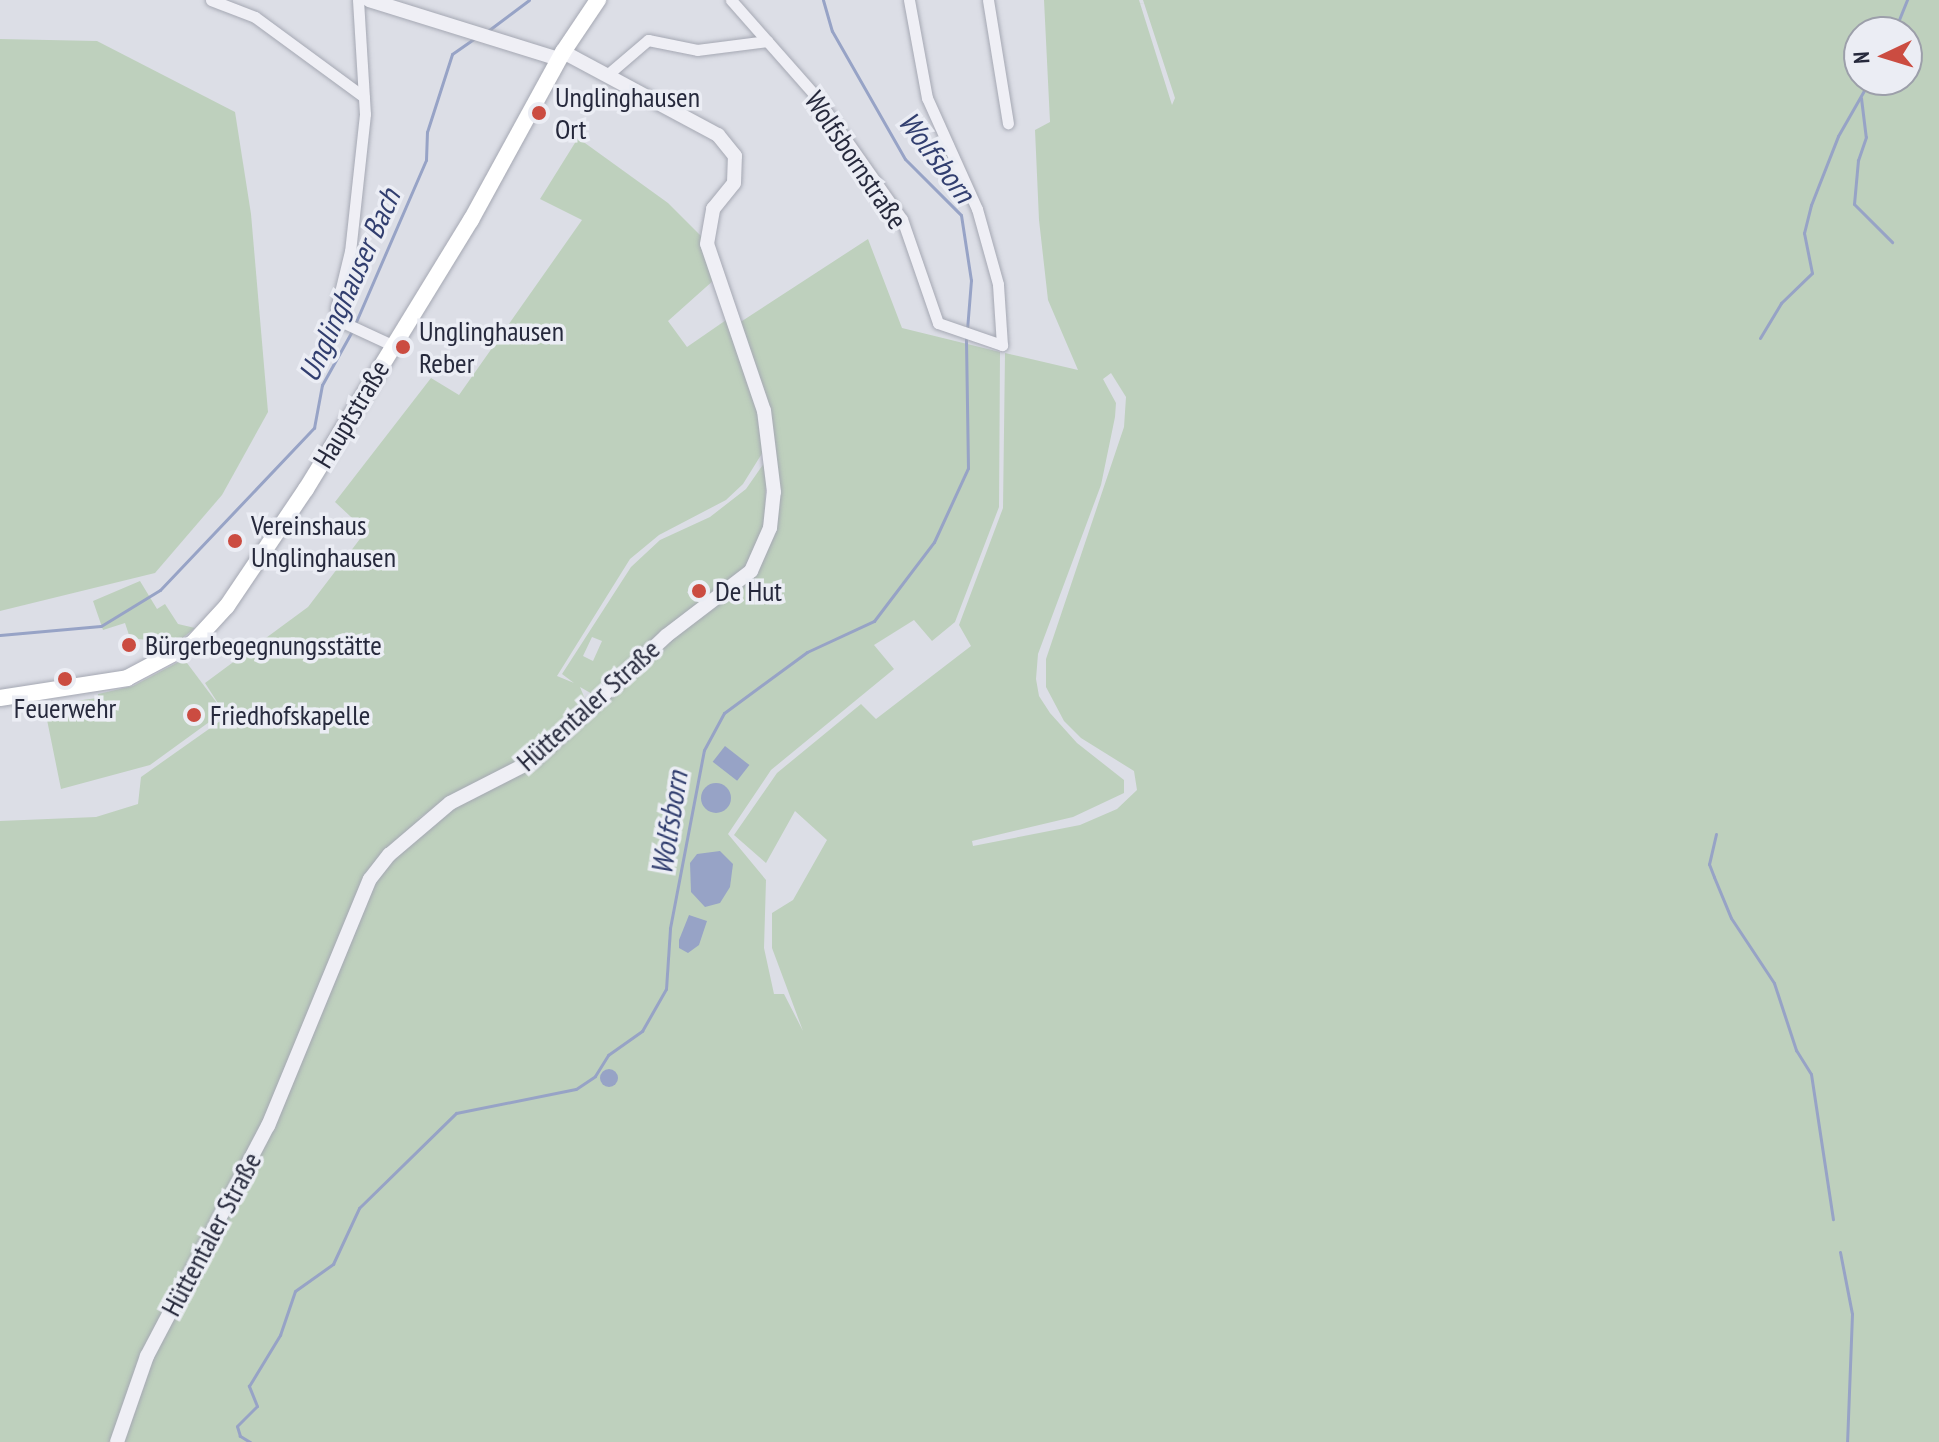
<!DOCTYPE html>
<html>
<head>
<meta charset="utf-8">
<style>
  body { margin:0 }
  #map { position:relative; width:1939px; height:1442px; overflow:hidden; background:#dcdee6; font-family:"PT Sans Narrow",sans-serif }
  div>[style] { position:absolute }
  .green>* { inset:0; background:#bed0bd }
  .water>* { inset:0; background:#97a3c6; transform-origin:0 0 }
  .round { border-radius:50% }
  .stream>* { height:3px; margin:-1.5px; padding:0 1.5px; transform-origin:1.5px; border-radius:1.5px; background:#97a3c6 }
  .roads { filter:drop-shadow(0 0 2px #a5a8b3) drop-shadow(0 0 2px #a5a8b3) }
  .minor>* { height:11px; margin:-5.5px; padding:0 5.5px; transform-origin:5.5px; border-radius:5.5px; background:#efeff5 }
  .tertiary>* { height:14px; margin:-7px; padding:0 7px; transform-origin:7px; border-radius:7px; background:#efeff5 }
  .secondary>* { height:16px; margin:-8px; padding:0 8px; transform-origin:8px; border-radius:8px; background:#fff }
  .dots>* { width:22px; height:22px; translate:-50% -50%; box-sizing:border-box; border:4px solid #ebedf4; border-radius:50% }
  span { translate:-50% -50%; white-space:nowrap; text-align:center; line-height:1.15; -webkit-text-stroke:7px #ebedf4; paint-order:stroke }
  .poi-label { font-size:28px; color:#26293c }
  .left { translate:0 -50%; text-align:left }
  .street-label { font-size:28px; color:#26293c }
  .water-label { font-size:30px; color:#313e6f; font-style:italic }
  .north { position:absolute; left:1843px; top:16px; width:80px; height:80px; box-sizing:border-box; background:#ebedf4; border:2px solid #9c9faa; border-radius:50%; rotate:266deg; font-size:22px; font-weight:700; line-height:32px; text-align:center; color:#26293c }
  .north::after { content:''; display:block; margin:auto; width:28px; height:36px; background:#cb4c41; clip-path:polygon(50% 0,100% 100%,50% 72%,0 100%) }
</style>
</head>
<body>
<div id="map">
  <div class="green">
    <div style="clip-path:polygon(evenodd,1044px 0,1139px 0,1172px 105px,1175px 98px,1143px 0,1939px 0,1939px 1442px,0 1442px,0 821px,96px 817px,138px 804px,141px 777px,226px 717px,223px 712px,150px 765px,61px 789px,44px 705px,98px 698px,98px 694px,133px 686px,184px 659px,223px 711px,205px 683px,308px 607px,366px 531px,335px 502px,431px 378px,459px 395px,582px 220px,540px 199px,578px 138px,668px 203px,701px 236px,715px 279px,668px 321px,687px 347px,729px 318px,751px 380px,766px 447px,743px 484px,726px 500px,659px 535px,630px 559px,557px 676px,574px 683px,562px 674px,631px 567px,660px 540px,710px 517px,746px 489px,767px 459px,764px 531px,743px 571px,594px 695px,580px 687px,587px 704px,533px 758px,414px 820px,542px 759px,674px 635px,758px 574px,775px 525px,778px 493px,739px 323px,868px 239px,902px 328px,1000px 352px,999px 507px,955px 622px,932px 641px,914px 620px,874px 645px,894px 669px,771px 770px,728px 834px,766px 880px,764px 948px,774px 994px,784px 994px,803px 1031px,772px 948px,772px 913px,793px 900px,827px 840px,795px 811px,766px 863px,734px 835px,777px 773px,861px 704px,876px 719px,971px 646px,959px 625px,1003px 508px,1005px 353px,1078px 370px,1048px 300px,1039px 220px,1035px 130px,1050px 122px,1044px 0,1859px 32px,1907px 32px,1907px 80px,1859px 80px,1859px 32px,1044px 0,1111px 373px,1126px 397px,1124px 427px,1046px 659px,1046px 687px,1064px 721px,1081px 738px,1134px 771px,1137px 790px,1117px 809px,1080px 825px,973px 846px,972px 841px,1073px 817px,1124px 793px,1124px 780px,1077px 743px,1050px 713px,1039px 696px,1036px 679px,1038px 654px,1101px 485px,1115px 417px,1116px 403px,1103px 379px,1111px 373px,1044px 0,702px 580px,710px 589px,695px 602px,687px 592px,702px 580px,1044px 0,592px 637px,602px 641px,593px 661px,583px 656px,592px 637px)"></div>
    <div style="clip-path:polygon(0 39px,97px 41px,235px 112px,251px 214px,268px 412px,222px 495px,155px 573px,0 611px)"></div>
    <div style="clip-path:polygon(140px 581px,157px 609px,165px 604px,178px 624px,195px 628px,155px 660px,148px 640px,130px 638px,125px 623px,103px 630px,93px 601px)"></div>
  </div>
  <div class="water">
    <div style="left:725px;top:746px;width:31px;height:20px;rotate:38deg"></div>
    <div class="round" style="left:701px;top:783px;width:30px;height:30px"></div>
    <div style="clip-path:polygon(720px 851px,733px 864px,730px 887px,720px 903px,705px 907px,691px 892px,690px 863px,697px 854px)"></div>
    <div style="clip-path:polygon(689px 915px,707px 921px,699px 945px,688px 953px,679px 948px,679px 940px)"></div>
    <div class="round" style="left:600px;top:1069px;width:18px;height:18px"></div>
  </div>
  <div class="stream">
    <div style="left:823px;top:0;width:32px;rotate:74deg"></div>
    <div style="left:832px;top:31px;width:147px;rotate:60.3deg"></div>
    <div style="left:905px;top:159px;width:79px;rotate:45deg"></div>
    <div style="left:961px;top:215px;width:66px;rotate:81.3deg"></div>
    <div style="left:971px;top:280px;width:50px;rotate:94.6deg"></div>
    <div style="left:489px;top:30px;width:50px;rotate:-36.9deg"></div>
    <div style="left:1894px;top:32px;width:35px;rotate:-68deg"></div>
    <div style="left:1861px;top:98px;width:39px;rotate:83deg"></div>
    <div style="left:1866px;top:137px;width:24px;rotate:109deg"></div>
    <div style="left:1858px;top:160px;width:44px;rotate:95.2deg"></div>
    <div style="left:1854px;top:204px;width:54px;rotate:45deg"></div>
    <div style="left:355px;top:324px;width:179px;rotate:-66.6deg"></div>
    <div style="left:426px;top:160px;width:28px;rotate:-88deg"></div>
    <div style="left:427px;top:132px;width:82px;rotate:-72.2deg"></div>
    <div style="left:452px;top:54px;width:28px;rotate:-35deg"></div>
    <div style="left:1760px;top:338px;width:41px;rotate:-59deg"></div>
    <div style="left:1781px;top:303px;width:43px;rotate:-44.1deg"></div>
    <div style="left:1812px;top:273px;width:41px;rotate:-101.3deg"></div>
    <div style="left:1804px;top:233px;width:29px;rotate:-76deg"></div>
    <div style="left:1811px;top:205px;width:74px;rotate:-68.6deg"></div>
    <div style="left:1838px;top:136px;width:64px;rotate:-60.3deg"></div>
    <div style="left:0;top:635px;width:101px;rotate:-5.1deg"></div>
    <div style="left:101px;top:626px;width:69px;rotate:-31.4deg"></div>
    <div style="left:160px;top:590px;width:224px;rotate:-46.5deg"></div>
    <div style="left:314px;top:428px;width:44px;rotate:-79.5deg"></div>
    <div style="left:322px;top:385px;width:62px;rotate:-60.9deg"></div>
    <div style="left:1716px;top:834px;width:31px;rotate:103deg"></div>
    <div style="left:1709px;top:864px;width:14px;rotate:69deg"></div>
    <div style="left:1714px;top:877px;width:44px;rotate:67.5deg"></div>
    <div style="left:1731px;top:918px;width:78px;rotate:56.5deg"></div>
    <div style="left:1774px;top:983px;width:71px;rotate:71.8deg"></div>
    <div style="left:1796px;top:1050px;width:28px;rotate:58deg"></div>
    <div style="left:1811px;top:1074px;width:147px;rotate:81.4deg"></div>
    <div style="left:1840px;top:1252px;width:63px;rotate:79deg"></div>
    <div style="left:1852px;top:1314px;width:128px;rotate:92.2deg"></div>
    <div style="left:250px;top:1442px;width:12px;rotate:-149deg"></div>
    <div style="left:240px;top:1436px;width:10px;rotate:-107deg"></div>
    <div style="left:237px;top:1426px;width:28px;rotate:-45deg"></div>
    <div style="left:257px;top:1406px;width:22px;rotate:-112deg"></div>
    <div style="left:249px;top:1386px;width:60px;rotate:-58.7deg"></div>
    <div style="left:280px;top:1335px;width:46px;rotate:-71.2deg"></div>
    <div style="left:295px;top:1291px;width:47px;rotate:-35.4deg"></div>
    <div style="left:333px;top:1264px;width:62px;rotate:-65.1deg"></div>
    <div style="left:359px;top:1208px;width:136px;rotate:-44.4deg"></div>
    <div style="left:456px;top:1113px;width:122px;rotate:-11.3deg"></div>
    <div style="left:576px;top:1089px;width:23px;rotate:-34deg"></div>
    <div style="left:595px;top:1076px;width:25px;rotate:-58deg"></div>
    <div style="left:608px;top:1055px;width:42px;rotate:-35.2deg"></div>
    <div style="left:642px;top:1031px;width:48px;rotate:-60.3deg"></div>
    <div style="left:666px;top:989px;width:61px;rotate:-86.2deg"></div>
    <div style="left:670px;top:928px;width:181px;rotate:-79.2deg"></div>
    <div style="left:704px;top:750px;width:42px;rotate:-61.6deg"></div>
    <div style="left:724px;top:713px;width:103px;rotate:-36.3deg"></div>
    <div style="left:807px;top:652px;width:74px;rotate:-24.8deg"></div>
    <div style="left:874px;top:621px;width:99px;rotate:-52.8deg"></div>
    <div style="left:934px;top:542px;width:81px;rotate:-65.3deg"></div>
    <div style="left:968px;top:468px;width:130px;rotate:-90.9deg"></div>
  </div>
  <div class="roads">
    <div class="minor">
      <div style="left:211px;top:0;width:47px;rotate:21.1deg"></div>
      <div style="left:255px;top:17px;width:135px;rotate:36.3deg"></div>
      <div style="left:358px;top:0;width:114px;rotate:86.5deg"></div>
      <div style="left:365px;top:114px;width:138px;rotate:96.2deg"></div>
      <div style="left:350px;top:251px;width:60px;rotate:103.6deg"></div>
      <div style="left:336px;top:309px;width:11px;rotate:80deg"></div>
      <div style="left:338px;top:320px;width:60px;rotate:24.8deg"></div>
      <div style="left:731px;top:0;width:125px;rotate:48.6deg"></div>
      <div style="left:814px;top:94px;width:153px;rotate:54.9deg"></div>
      <div style="left:902px;top:219px;width:110px;rotate:70.9deg"></div>
      <div style="left:938px;top:323px;width:68px;rotate:19deg"></div>
      <div style="left:1002px;top:345px;width:61px;rotate:-93.8deg"></div>
      <div style="left:998px;top:284px;width:78px;rotate:-105.6deg"></div>
      <div style="left:977px;top:209px;width:122px;rotate:-114.2deg"></div>
      <div style="left:927px;top:98px;width:100px;rotate:-100.4deg"></div>
      <div style="left:988px;top:0;width:125px;rotate:80.8deg"></div>
      <div style="left:607px;top:75px;width:54px;rotate:-40.5deg"></div>
      <div style="left:648px;top:40px;width:50px;rotate:11.5deg"></div>
      <div style="left:697px;top:50px;width:71px;rotate:-7.3deg"></div>
    </div>
    <div class="tertiary">
      <div style="left:369px;top:0;width:199px;rotate:17.3deg"></div>
      <div style="left:117px;top:1442px;width:91px;rotate:-70.8deg"></div>
      <div style="left:147px;top:1356px;width:260px;rotate:-62.3deg"></div>
      <div style="left:268px;top:1126px;width:267px;rotate:-67.6deg"></div>
      <div style="left:370px;top:879px;width:31px;rotate:-52deg"></div>
      <div style="left:389px;top:855px;width:80px;rotate:-40.4deg"></div>
      <div style="left:450px;top:803px;width:94px;rotate:-27.1deg"></div>
      <div style="left:534px;top:760px;width:181px;rotate:-43.2deg"></div>
      <div style="left:666px;top:636px;width:107px;rotate:-37.4deg"></div>
      <div style="left:751px;top:571px;width:47px;rotate:-66.2deg"></div>
      <div style="left:770px;top:528px;width:36px;rotate:-84deg"></div>
      <div style="left:774px;top:492px;width:82px;rotate:-97deg"></div>
      <div style="left:764px;top:411px;width:176px;rotate:-108.8deg"></div>
      <div style="left:707px;top:244px;width:36px;rotate:-80deg"></div>
      <div style="left:713px;top:209px;width:33px;rotate:-51deg"></div>
      <div style="left:734px;top:183px;width:27px;rotate:-88deg"></div>
      <div style="left:735px;top:156px;width:27px;rotate:-129deg"></div>
      <div style="left:718px;top:135px;width:176px;rotate:-151.8deg"></div>
    </div>
    <div class="secondary">
      <div style="left:0;top:698px;width:129px;rotate:-8.9deg"></div>
      <div style="left:127px;top:678px;width:75px;rotate:-27.9deg"></div>
      <div style="left:193px;top:643px;width:50px;rotate:-47.4deg"></div>
      <div style="left:227px;top:606px;width:141px;rotate:-56deg"></div>
      <div style="left:306px;top:489px;width:316px;rotate:-58.5deg"></div>
      <div style="left:471px;top:220px;width:192px;rotate:-61.3deg"></div>
      <div style="left:563px;top:52px;width:63px;rotate:-56.1deg"></div>
    </div>
  </div>
  <div class="dots">
    <div style="left:539px;top:113px;background:#cb4c41"></div>
    <div style="left:403px;top:347px;background:#cb4c41"></div>
    <div style="left:235px;top:541px;background:#cb4c41"></div>
    <div style="left:699px;top:591px;background:#cb4c41"></div>
    <div style="left:129px;top:645px;background:#cb4c41"></div>
    <div style="left:65px;top:679px;background:#cb4c41"></div>
    <div style="left:194px;top:715px;background:#cb4c41"></div>
  </div>
  <div class="poi-label">
    <span class="left" style="left:555px;top:113px">Unglinghausen<br>Ort</span>
    <span class="left" style="left:419px;top:347px">Unglinghausen<br>Reber</span>
    <span class="left" style="left:251px;top:541px">Vereinshaus<br>Unglinghausen</span>
    <span class="left" style="left:715px;top:591px">De Hut</span>
    <span class="left" style="left:145px;top:645px">Bürgerbegegnungsstätte</span>
    <span style="left:65px;top:708px">Feuerwehr</span>
    <span class="left" style="left:210px;top:715px">Friedhofskapelle</span>
  </div>
  <div class="street-label">
    <span style="left:856px;top:160px;rotate:56deg">Wolfsbornstraße</span>
    <span style="left:351px;top:414px;rotate:-59deg">Hauptstraße</span>
    <span style="left:588px;top:705px;rotate:-42deg">Hüttentaler Straße</span>
    <span style="left:211px;top:1234px;rotate:-62deg">Hüttentaler Straße</span>
  </div>
  <div class="water-label">
    <span style="left:937px;top:157px;rotate:53deg">Wolfsborn</span>
    <span style="left:349px;top:285px;rotate:-66deg">Unglinghauser Bach</span>
    <span style="left:669px;top:823px;rotate:-81deg">Wolfsborn</span>
  </div>
  <div class="north">N</div>
</div>
</body>
</html>
